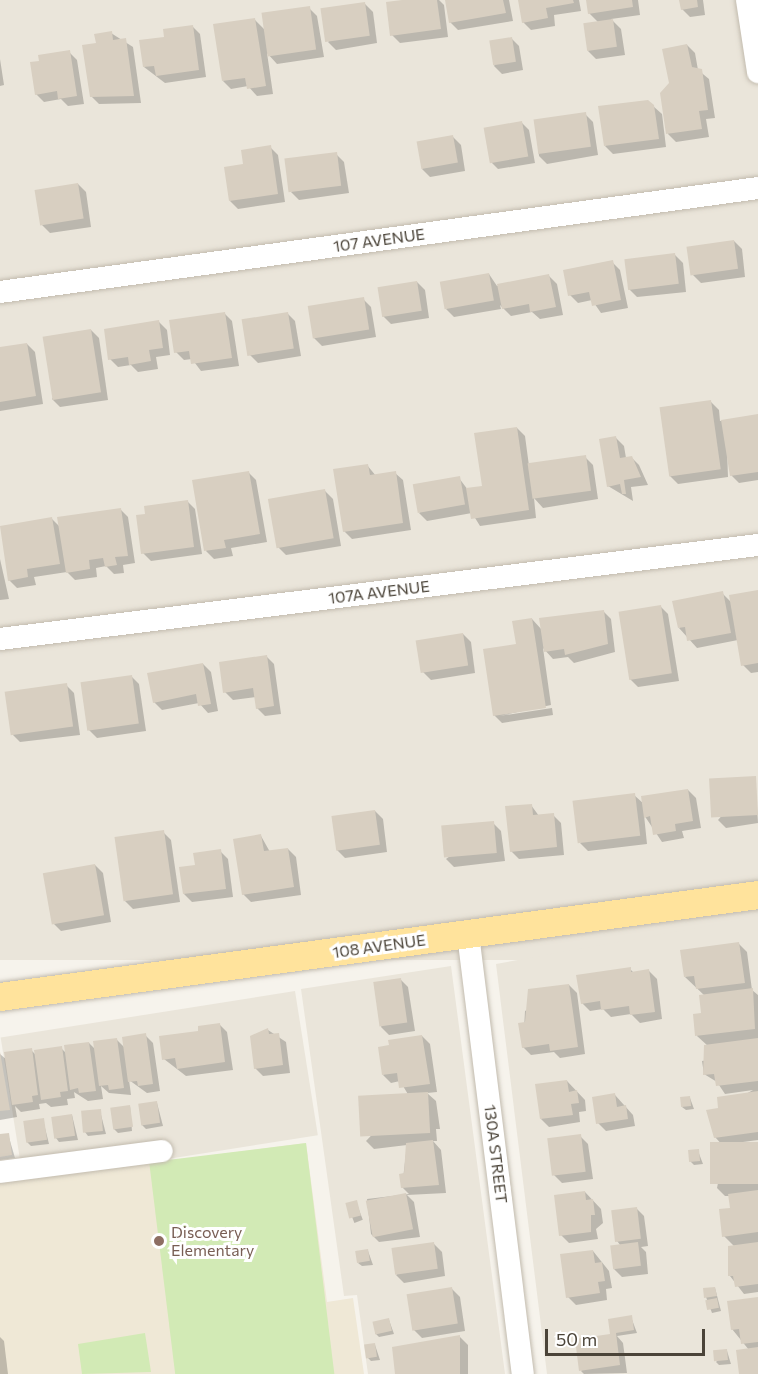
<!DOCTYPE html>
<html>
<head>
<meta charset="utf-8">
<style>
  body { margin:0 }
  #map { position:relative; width:758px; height:1374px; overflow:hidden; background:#f6f3ec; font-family:Commissioner,sans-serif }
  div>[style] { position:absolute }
  .residential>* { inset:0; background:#eae5da; transform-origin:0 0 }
  .education>* { inset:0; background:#efe8d6 }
  .green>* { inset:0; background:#d2eab5; transform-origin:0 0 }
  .shadow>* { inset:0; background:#0003; transform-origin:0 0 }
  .building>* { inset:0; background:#d8cfc1; transform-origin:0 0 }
  .roads { filter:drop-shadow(0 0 2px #c2bbae) drop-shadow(0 0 2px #c2bbae) }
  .minor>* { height:22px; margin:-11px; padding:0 11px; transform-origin:11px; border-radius:11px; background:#fff }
  .major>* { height:28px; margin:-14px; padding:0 14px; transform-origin:14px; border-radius:14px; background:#ffe39c }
  .dots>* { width:16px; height:16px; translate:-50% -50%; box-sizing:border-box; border:3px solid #fff; border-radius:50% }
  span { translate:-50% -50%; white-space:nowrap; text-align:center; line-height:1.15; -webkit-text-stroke:6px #fff; paint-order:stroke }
  .street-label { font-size:16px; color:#4b4439 }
  .education-label { font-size:16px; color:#785e54 }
  .left { translate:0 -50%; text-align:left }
  .scale { position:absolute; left:545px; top:1329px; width:160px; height:27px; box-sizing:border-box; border:3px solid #4b4439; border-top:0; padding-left:8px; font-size:18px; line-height:21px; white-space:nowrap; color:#4b4439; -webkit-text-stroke:4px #fff; paint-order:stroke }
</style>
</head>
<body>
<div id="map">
  <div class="residential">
    <div style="left:0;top:0;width:758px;height:960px"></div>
    <div style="clip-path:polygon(758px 917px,758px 1374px,547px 1374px,496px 964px)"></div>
    <div style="clip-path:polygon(451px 966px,505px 1374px,368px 1374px,357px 1295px,344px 1296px,301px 989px)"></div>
    <div style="left:295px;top:991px;width:146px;height:298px;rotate:81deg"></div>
  </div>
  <div class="education">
    <div style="clip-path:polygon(306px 1143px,327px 1302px,353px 1298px,364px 1374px,0 1374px,0 1183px)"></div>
  </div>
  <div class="green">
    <div style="left:306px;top:1143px;width:233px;height:158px;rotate:83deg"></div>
    <div style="clip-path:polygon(145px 1333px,151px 1372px,82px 1374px,78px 1344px)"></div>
  </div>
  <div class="shadow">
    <div style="clip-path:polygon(412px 0,439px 0,444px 5px,448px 37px,400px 43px,392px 35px)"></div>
    <div style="clip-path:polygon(447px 0,509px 0,513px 21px,458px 30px,450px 22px)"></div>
    <div style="clip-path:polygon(520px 0,579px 0,581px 11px,554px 15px,555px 26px,531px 30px,523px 22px)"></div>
    <div style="clip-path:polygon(587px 0,638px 0,640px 15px,611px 19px,621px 29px,625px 55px,596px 59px,588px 51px,599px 23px,589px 13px)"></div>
    <div style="clip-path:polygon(680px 0,703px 0,705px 15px,690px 17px,682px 9px)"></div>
    <div style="clip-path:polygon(365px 4px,373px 12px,377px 43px,336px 50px,328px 42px)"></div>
    <div style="clip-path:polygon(309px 8px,317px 16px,324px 57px,277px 64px,267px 53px,273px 94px,257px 96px,248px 86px,231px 89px,223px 81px,255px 20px,266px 31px)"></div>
    <div style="clip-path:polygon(192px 26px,200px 34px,206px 77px,165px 83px,144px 67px,166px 38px)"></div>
    <div style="clip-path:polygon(111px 33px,133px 47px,141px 103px,99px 104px,91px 96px,98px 44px)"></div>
    <div style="clip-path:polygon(511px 38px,519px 46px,523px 70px,502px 74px,494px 66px)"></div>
    <div style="clip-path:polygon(687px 45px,695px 53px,698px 70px,709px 79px,715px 118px,706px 119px,709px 137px,676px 142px,668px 134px,671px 84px)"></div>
    <div style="clip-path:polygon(69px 52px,77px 60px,84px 104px,68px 106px,61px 99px,44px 102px,36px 94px)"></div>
    <div style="clip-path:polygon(0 59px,4px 85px,0 86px)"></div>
    <div style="clip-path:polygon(653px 106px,662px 114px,666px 147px,613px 154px,605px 146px)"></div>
    <div style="clip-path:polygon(585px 114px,593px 122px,598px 155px,547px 164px,539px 156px,536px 122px)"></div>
    <div style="clip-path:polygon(521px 122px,529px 130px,535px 163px,498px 169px,490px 161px)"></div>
    <div style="clip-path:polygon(453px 137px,461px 145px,465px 171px,430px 177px,422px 169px)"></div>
    <div style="clip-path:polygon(270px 147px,278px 155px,285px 202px,238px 209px,230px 201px,245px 165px)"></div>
    <div style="clip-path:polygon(336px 154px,344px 162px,349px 193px,299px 200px,291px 192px)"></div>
    <div style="clip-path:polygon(78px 184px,86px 192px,91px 227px,50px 233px,42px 225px)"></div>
    <div style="clip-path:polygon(734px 241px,742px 249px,745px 277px,701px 283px,693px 275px)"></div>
    <div style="clip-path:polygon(675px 255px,683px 263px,686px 292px,637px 297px,629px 289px)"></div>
    <div style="clip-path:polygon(612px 262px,620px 270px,628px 308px,601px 313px,592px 300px,578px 303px,570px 295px)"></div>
    <div style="clip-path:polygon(489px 274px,497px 286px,549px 276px,557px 284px,563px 315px,540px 319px,532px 312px,511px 316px,500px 305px,501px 309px,454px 317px,446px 309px)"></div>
    <div style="clip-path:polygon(417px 282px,425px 290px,429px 318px,391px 324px,383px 316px)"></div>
    <div style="clip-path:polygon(363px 299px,371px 307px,376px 337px,322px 346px,314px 338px)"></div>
    <div style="clip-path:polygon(224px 313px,232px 321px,239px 366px,201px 371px,192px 359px,184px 360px,176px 352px)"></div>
    <div style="clip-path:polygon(287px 313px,295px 321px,301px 356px,258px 363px,250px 355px)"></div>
    <div style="clip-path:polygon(159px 322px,167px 330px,170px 355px,156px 357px,158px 369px,138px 372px,131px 365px,118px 367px,110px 359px)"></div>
    <div style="clip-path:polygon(91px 330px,99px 338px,108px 400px,60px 407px,52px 399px)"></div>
    <div style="clip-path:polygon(27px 344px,35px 352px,43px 404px,0 411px,0 348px)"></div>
    <div style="clip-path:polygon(711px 402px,719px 410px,720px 421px,758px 416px,758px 480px,739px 483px,731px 475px,727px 450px,728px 477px,678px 484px,670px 476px)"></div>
    <div style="clip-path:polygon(517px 428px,525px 436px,529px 466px,585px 457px,593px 465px,598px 499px,543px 508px,534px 498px,536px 518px,480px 526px,472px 513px,427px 521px,419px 513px,459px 478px,468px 490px,484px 487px)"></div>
    <div style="clip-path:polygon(616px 438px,624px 446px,626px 458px,631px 457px,639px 465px,648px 485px,631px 487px,633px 501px,608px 486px)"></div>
    <div style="clip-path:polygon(367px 465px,376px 476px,395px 473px,403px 480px,411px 530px,352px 539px,344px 531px)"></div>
    <div style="clip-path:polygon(248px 472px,256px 480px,267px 542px,231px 548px,233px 556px,214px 559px,206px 551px)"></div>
    <div style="clip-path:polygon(325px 491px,333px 499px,341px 546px,286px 555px,278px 547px)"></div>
    <div style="clip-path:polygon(187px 501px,195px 509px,202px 554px,151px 561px,143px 553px)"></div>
    <div style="clip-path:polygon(120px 509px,128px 517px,135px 563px,123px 565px,124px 573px,114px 574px,106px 566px,96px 568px,97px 577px,75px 580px,67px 572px,34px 577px,36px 585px,17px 588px,9px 580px,52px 519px,60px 527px)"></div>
    <div style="clip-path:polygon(0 559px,9px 599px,0 600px)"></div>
    <div style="clip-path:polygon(758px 591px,758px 672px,751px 673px,743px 665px,738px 640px,697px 648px,679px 628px,722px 593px,732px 603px)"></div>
    <div style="clip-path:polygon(660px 606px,668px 614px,679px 681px,638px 687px,630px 679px)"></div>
    <div style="clip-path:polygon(603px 611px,611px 619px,615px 652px,574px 663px,568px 657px,553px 659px,543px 648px,551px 705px,499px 716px,552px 708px,553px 715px,502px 723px,494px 715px,518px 645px,532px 619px,542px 630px)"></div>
    <div style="clip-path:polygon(463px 634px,471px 642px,475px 673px,431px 680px,423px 672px)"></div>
    <div style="clip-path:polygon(266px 656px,274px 664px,281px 714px,265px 716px,257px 708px,256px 697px,233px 700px,225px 692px)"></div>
    <div style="clip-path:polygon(203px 664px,211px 672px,218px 711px,208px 713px,199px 703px,162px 710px,154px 702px)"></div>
    <div style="clip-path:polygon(131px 676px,139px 684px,146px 731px,97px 738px,89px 730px)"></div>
    <div style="clip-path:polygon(66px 685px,74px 693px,80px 735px,20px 742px,12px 734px)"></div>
    <div style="clip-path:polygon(755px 778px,758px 823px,726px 828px,718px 820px)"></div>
    <div style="clip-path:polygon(688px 790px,696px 798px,701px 828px,682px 831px,684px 838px,662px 842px,644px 815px,647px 844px,588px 851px,580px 843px,634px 795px,644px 804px)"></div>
    <div style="clip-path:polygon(531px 805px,539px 816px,553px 815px,561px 823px,564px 855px,519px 859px,511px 851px)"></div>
    <div style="clip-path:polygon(375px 811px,383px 819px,387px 852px,345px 858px,337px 850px)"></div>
    <div style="clip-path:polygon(493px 823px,501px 831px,505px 861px,454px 867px,446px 859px)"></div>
    <div style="clip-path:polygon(163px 832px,171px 840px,180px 902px,133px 909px,125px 901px)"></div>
    <div style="clip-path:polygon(261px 836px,270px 852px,288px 849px,296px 857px,301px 895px,251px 902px,243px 894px)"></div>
    <div style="clip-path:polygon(220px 851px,228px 859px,233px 897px,192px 902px,184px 894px,196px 866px)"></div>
    <div style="clip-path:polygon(95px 865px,103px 873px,111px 922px,61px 931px,53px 923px)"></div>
    <div style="clip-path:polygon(739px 944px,747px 952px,752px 990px,758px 995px,758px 1140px,743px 1142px,758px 1144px,758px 1292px,744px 1294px,730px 1276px,734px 1246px,724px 1236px,732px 1209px,730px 1196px,725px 1196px,717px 1188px,725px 1148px,715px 1137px,708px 1111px,720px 1109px,753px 1090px,725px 1094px,717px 1082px,704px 1074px,702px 1061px,708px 1060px,708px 1046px,697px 1036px,705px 996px,685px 977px)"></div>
    <div style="clip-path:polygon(630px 969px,634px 973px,649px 971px,657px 979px,662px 1019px,640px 1023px,631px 1014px,611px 1017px,603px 1009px,590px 1011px,582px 1003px)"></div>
    <div style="clip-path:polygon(400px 979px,408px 987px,415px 1031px,389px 1035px,381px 1027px)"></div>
    <div style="clip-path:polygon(569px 985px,577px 993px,585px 1054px,560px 1058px,554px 1052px,531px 1055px,523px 1047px,525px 1011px)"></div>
    <div style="clip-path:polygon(219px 1024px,227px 1032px,233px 1070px,186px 1076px,164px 1059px,200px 1032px)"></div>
    <div style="clip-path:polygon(268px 1030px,286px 1042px,290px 1073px,263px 1076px,255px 1068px)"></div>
    <div style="clip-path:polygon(145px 1035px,153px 1043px,160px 1091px,147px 1093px,129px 1080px,131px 1095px,109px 1093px,101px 1086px,103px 1099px,88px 1101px,74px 1092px,75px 1098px,67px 1099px,68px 1105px,51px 1107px,46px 1103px,39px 1104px,40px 1109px,21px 1112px,15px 1106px,17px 1117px,0 1120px,0 1054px,7px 1060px,31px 1050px,36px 1055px,61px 1048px,66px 1053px,89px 1043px,96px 1050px,117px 1040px,125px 1048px)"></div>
    <div style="clip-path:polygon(422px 1036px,430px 1044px,437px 1092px,427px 1093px,436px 1101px,440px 1129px,436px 1129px,437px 1141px,433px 1141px,441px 1150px,446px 1193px,407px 1195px,414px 1202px,420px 1237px,379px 1242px,371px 1234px,367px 1199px,409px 1194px,402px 1187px,407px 1145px,374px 1149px,366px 1141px,409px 1096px,400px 1081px,391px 1083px,383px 1075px)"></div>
    <div style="clip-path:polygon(567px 1081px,585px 1100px,586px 1111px,579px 1112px,580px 1122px,549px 1127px,541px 1119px)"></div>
    <div style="clip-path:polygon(615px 1095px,633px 1115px,635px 1126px,606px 1131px,598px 1123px)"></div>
    <div style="clip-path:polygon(690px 1098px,694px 1109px,686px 1110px,682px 1107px)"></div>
    <div style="clip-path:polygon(157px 1103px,163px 1126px,146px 1129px,142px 1125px)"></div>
    <div style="clip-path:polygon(130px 1106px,132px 1131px,118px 1133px,114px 1129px)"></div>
    <div style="clip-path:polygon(100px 1111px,106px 1134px,88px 1136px,85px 1132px)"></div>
    <div style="clip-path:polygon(72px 1115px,78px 1140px,59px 1142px,56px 1138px)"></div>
    <div style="clip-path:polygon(43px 1120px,49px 1144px,31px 1146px,27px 1142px)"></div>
    <div style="clip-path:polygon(8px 1134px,15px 1158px,0 1160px,0 1136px)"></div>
    <div style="clip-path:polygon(580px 1136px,588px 1144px,593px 1179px,562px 1183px,554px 1175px)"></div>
    <div style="clip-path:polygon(698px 1151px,703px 1164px,694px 1165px,690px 1161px)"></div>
    <div style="clip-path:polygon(585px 1192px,601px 1209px,603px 1223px,596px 1229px,598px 1239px,569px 1243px,561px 1235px)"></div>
    <div style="left:356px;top:1202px;width:19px;height:9px;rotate:69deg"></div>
    <div style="clip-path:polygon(636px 1208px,644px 1216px,648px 1246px,641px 1247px,646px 1252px,648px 1274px,622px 1277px,614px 1269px,621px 1246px,617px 1241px)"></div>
    <div style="clip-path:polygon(434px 1244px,442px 1252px,445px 1276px,404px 1283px,396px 1275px)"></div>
    <div style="clip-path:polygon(368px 1251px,373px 1265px,362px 1266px,358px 1263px)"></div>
    <div style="clip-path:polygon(593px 1251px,609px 1271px,612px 1288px,606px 1289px,607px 1300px,576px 1305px,568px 1297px)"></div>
    <div style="clip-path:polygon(715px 1288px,721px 1311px,712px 1313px,706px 1297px)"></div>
    <div style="clip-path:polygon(452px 1289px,460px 1297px,465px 1331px,422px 1338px,414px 1330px)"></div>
    <div style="clip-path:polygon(758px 1298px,758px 1374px,743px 1374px,749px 1350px,732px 1329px)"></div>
    <div style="clip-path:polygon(631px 1317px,637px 1333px,617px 1336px,623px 1343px,627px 1373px,584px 1374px,581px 1371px,614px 1335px,612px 1333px)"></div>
    <div style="clip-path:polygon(389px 1320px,394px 1334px,379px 1337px,375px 1333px)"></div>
    <div style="clip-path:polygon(0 1337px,4px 1341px,8px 1374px,0 1374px)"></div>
    <div style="clip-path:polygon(460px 1337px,468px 1345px,468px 1374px,397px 1374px)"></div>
    <div style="clip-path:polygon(375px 1345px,380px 1360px,371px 1361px,367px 1357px)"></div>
    <div style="clip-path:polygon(727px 1351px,731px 1364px,719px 1365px,716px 1362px)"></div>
  </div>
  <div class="building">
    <div style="clip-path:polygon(402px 0,437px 0,441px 29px,390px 36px,386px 2px)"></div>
    <div style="clip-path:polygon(445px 0,503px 0,506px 13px,449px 23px)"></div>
    <div style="clip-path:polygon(518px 0,573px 0,574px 3px,546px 8px,548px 18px,522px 23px)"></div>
    <div style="clip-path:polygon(586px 0,632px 0,633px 7px,588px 14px)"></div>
    <div style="clip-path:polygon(679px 0,697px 0,698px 7px,681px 10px)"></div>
    <div style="left:365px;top:2px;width:34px;height:45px;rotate:82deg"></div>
    <div style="left:310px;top:6px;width:44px;height:49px;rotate:82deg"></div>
    <div style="clip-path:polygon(255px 18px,266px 86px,247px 89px,245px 78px,222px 81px,213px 24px)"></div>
    <div style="left:613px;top:19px;width:28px;height:30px;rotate:82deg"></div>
    <div style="clip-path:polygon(193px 25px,199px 70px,156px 76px,154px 66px,143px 67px,139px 40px,164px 37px,163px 29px)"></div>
    <div style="clip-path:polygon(112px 31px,113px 40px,126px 38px,134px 96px,90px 97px,82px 45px,96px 43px,94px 34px)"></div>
    <div style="left:512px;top:37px;width:25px;height:23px;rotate:81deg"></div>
    <div style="clip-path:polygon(687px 44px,692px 67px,702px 69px,708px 110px,699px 111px,702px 129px,666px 134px,660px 93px,669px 83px,662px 49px)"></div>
    <div style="clip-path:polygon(70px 50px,77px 96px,58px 99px,57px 91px,35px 95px,30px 62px,39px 61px,38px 55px)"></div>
    <div style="clip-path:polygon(648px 100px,654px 105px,659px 139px,604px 146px,598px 106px)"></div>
    <div style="left:586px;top:112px;width:35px;height:53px;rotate:82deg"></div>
    <div style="left:522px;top:121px;width:36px;height:39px;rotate:80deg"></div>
    <div style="left:453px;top:135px;width:28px;height:37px;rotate:80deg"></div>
    <div style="clip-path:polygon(271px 145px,278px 194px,229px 201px,224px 167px,243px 164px,241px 150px)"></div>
    <div style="left:337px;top:152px;width:34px;height:53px;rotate:83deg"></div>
    <div style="left:78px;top:183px;width:36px;height:44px;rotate:81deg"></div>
    <div style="left:734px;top:240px;width:29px;height:48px;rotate:82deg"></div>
    <div style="left:675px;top:253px;width:31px;height:51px;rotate:83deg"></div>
    <div style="clip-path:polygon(613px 260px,621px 300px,592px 306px,589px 292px,568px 296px,563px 270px)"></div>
    <div style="left:489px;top:273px;width:28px;height:50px;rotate:80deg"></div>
    <div style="clip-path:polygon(549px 274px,556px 307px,530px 312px,529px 304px,502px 309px,497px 284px)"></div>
    <div style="left:417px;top:281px;width:30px;height:40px;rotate:81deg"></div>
    <div style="left:364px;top:297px;width:33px;height:57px;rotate:81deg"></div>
    <div style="clip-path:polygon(225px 312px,232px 358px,191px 364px,189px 351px,174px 353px,169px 320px)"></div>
    <div style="left:288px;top:312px;width:37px;height:47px;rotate:81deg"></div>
    <div style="clip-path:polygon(159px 320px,163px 348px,149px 350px,151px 361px,129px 365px,128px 357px,108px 360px,104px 329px)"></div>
    <div style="left:91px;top:329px;width:64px;height:49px;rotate:81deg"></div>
    <div style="clip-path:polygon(27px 343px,36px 396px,0 402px,0 347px)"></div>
    <div style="left:711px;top:400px;width:70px;height:52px;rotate:82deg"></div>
    <div style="clip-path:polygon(758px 414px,758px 472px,730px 476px,721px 420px)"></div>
    <div style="clip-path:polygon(517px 427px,529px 510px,471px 519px,466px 488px,482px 486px,474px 433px)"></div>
    <div style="clip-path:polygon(616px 436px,620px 458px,632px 456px,641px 477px,624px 480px,626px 494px,622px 494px,620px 484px,607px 487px,599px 439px)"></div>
    <div style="left:586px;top:455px;width:36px;height:59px;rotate:82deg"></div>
    <div style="clip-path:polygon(368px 464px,370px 475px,396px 471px,403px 523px,343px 532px,333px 469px)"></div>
    <div style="clip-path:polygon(249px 471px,260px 534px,224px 540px,226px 548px,204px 551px,192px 480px)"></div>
    <div style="left:460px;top:476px;width:29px;height:48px;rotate:80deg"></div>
    <div style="left:325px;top:489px;width:50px;height:58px;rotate:80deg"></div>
    <div style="clip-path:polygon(188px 500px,194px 547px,141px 554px,136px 515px,145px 514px,144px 506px)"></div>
    <div style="clip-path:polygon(121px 508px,128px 556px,115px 557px,117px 565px,105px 567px,103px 558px,89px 560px,90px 569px,66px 573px,57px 517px)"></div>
    <div style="clip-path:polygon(52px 517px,60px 564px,27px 569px,28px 577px,8px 581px,0 526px)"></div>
    <div style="clip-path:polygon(758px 590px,758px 663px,741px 666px,729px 595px)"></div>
    <div style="clip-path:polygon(723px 591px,731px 633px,687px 641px,685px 627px,678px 628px,672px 601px)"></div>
    <div style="left:661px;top:605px;width:69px;height:43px;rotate:81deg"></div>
    <div style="clip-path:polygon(604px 610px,608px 644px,565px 655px,564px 649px,544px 652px,539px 618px)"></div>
    <div style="clip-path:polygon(532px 618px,546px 708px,493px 716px,483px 649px,516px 644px,512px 621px)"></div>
    <div style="left:463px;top:633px;width:33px;height:48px;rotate:81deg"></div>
    <div style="clip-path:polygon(267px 655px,274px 706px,256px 709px,253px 688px,223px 693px,219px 662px)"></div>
    <div style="clip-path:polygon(203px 663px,211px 704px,198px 706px,196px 694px,153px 703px,147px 673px)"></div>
    <div style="left:132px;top:675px;width:49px;height:52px;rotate:82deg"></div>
    <div style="left:67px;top:683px;width:44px;height:63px;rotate:82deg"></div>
    <div style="left:756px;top:776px;width:39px;height:47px;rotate:87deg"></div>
    <div style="clip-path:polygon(688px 789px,693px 821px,675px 824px,676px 831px,653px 835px,650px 816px,644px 818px,641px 796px)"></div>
    <div style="left:635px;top:793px;width:43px;height:63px;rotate:83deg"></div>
    <div style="clip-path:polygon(532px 804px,533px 815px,554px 813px,557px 847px,510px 852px,505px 806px)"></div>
    <div style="left:375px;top:810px;width:35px;height:44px;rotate:82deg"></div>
    <div style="left:494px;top:821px;width:32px;height:53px;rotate:85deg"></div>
    <div style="left:164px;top:830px;width:65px;height:50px;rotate:82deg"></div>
    <div style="clip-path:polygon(261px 834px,264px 851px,288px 848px,294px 887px,242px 895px,233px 839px)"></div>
    <div style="clip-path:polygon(221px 849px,226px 889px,183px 894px,179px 867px,195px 865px,193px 853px)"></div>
    <div style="left:95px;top:864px;width:52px;height:53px;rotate:80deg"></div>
    <div style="clip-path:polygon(739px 942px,745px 983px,696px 989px,694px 976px,684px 977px,680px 950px)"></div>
    <div style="clip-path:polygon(631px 967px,631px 972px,649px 969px,655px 1012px,630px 1015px,629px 1006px,601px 1010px,600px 1001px,581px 1004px,576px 975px)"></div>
    <div style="left:401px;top:978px;width:45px;height:28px;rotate:82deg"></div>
    <div style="clip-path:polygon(569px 984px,578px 1047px,550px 1051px,549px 1044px,522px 1048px,518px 1023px,525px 1022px,528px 989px)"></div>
    <div style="clip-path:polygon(753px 988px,755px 1029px,695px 1036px,693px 1014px,701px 1013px,699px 995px)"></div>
    <div style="clip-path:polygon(220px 1023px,225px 1062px,177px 1069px,175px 1058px,162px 1060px,159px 1036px,198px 1031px,198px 1026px)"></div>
    <div style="clip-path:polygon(268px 1028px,269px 1034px,279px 1033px,283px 1065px,254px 1069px,250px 1036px)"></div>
    <div style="clip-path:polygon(146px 1033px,153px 1084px,138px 1086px,137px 1081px,128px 1082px,122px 1037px)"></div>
    <div style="clip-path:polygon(422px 1035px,430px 1084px,399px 1088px,397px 1073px,382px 1075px,378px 1047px,389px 1045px,388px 1040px)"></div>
    <div style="clip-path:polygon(117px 1038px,124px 1088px,109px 1090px,108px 1085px,99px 1086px,93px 1041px)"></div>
    <div style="clip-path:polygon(758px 1038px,758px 1081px,716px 1086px,714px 1074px,703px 1075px,704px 1045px)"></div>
    <div style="clip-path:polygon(89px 1042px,96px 1091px,79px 1093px,78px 1088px,70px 1090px,64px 1045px)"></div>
    <div style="clip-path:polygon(62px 1046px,68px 1091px,60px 1092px,61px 1097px,41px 1100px,34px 1050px)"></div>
    <div style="clip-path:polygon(32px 1048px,38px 1095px,32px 1096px,33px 1102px,12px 1105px,4px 1052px)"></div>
    <div style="clip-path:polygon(0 1052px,10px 1110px,0 1111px)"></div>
    <div style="clip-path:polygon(567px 1080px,569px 1092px,577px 1090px,579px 1103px,571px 1104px,573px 1115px,540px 1119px,535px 1084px)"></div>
    <div style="clip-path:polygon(758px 1091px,758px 1132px,714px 1138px,706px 1110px,718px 1108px,717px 1097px)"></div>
    <div style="left:428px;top:1092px;width:41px;height:70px;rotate:87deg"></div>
    <div style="clip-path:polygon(615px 1093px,617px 1107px,626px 1105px,628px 1119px,596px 1124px,592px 1097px)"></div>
    <div style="left:690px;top:1096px;width:10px;height:10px;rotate:84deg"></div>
    <div style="left:157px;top:1101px;width:22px;height:19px;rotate:82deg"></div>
    <div style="left:130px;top:1105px;width:22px;height:20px;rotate:82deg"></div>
    <div style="left:101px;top:1109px;width:22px;height:20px;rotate:85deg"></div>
    <div style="left:72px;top:1114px;width:22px;height:21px;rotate:82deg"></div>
    <div style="left:44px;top:1118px;width:22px;height:21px;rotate:82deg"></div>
    <div style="clip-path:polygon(9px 1133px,12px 1155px,0 1157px,0 1134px)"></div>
    <div style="left:581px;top:1134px;width:38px;height:34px;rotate:83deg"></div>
    <div style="clip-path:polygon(433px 1140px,439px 1185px,401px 1188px,399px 1174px,404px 1173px,406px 1143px)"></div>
    <div style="left:758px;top:1142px;width:42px;height:48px;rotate:90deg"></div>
    <div style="left:699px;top:1149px;width:12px;height:11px;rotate:85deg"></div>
    <div style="clip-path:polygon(758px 1190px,758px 1232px,722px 1237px,719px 1209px,730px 1208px,728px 1194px)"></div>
    <div style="clip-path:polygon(585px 1191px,586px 1200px,593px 1199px,595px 1215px,591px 1215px,591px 1232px,559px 1236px,554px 1195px)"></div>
    <div style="left:406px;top:1193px;width:37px;height:41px;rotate:79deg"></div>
    <div style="left:357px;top:1200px;width:16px;height:12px;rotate:76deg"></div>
    <div style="left:637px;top:1207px;width:32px;height:26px;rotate:83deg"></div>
    <div style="left:434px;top:1242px;width:27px;height:43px;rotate:82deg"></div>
    <div style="left:638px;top:1242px;width:24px;height:28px;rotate:83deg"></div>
    <div style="clip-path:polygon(758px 1242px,758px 1284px,735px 1287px,733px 1276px,728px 1276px,728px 1246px)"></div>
    <div style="left:368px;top:1249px;width:12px;height:13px;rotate:81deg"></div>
    <div style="clip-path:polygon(593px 1250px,595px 1263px,602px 1262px,605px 1281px,598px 1282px,600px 1293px,566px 1298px,560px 1254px)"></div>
    <div style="left:452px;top:1287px;width:37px;height:46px;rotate:81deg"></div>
    <div style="clip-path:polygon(715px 1287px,717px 1296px,704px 1298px,703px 1288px)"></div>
    <div style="clip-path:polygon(758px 1297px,758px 1342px,741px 1344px,739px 1329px,731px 1330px,727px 1301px)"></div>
    <div style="left:717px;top:1298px;width:10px;height:12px;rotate:79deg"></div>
    <div style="clip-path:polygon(632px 1315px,634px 1330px,616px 1333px,620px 1365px,579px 1371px,575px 1339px,610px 1334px,608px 1319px)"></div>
    <div style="left:389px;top:1318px;width:13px;height:17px;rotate:77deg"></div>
    <div style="clip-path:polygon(460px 1335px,460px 1374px,395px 1374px,392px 1347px)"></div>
    <div style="left:375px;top:1343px;width:14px;height:11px;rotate:82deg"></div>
    <div style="clip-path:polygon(758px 1347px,758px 1374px,739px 1374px,736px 1350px)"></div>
    <div style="left:727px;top:1349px;width:11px;height:14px;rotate:85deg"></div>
  </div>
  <div class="roads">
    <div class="minor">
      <div style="left:747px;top:0;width:73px;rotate:81.3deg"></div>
      <div style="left:0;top:292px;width:765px;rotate:-7.81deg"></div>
      <div style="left:0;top:639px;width:764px;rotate:-7.07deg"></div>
      <div style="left:468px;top:934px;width:443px;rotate:82.9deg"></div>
      <div style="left:0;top:1172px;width:163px;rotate:-7.4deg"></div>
    </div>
    <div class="major">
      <div style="left:0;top:997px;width:765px;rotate:-7.66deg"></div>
    </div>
  </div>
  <div class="dots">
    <div style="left:159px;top:1241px;background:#8d6e63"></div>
  </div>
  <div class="street-label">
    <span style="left:379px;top:240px;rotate:-8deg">107 AVENUE</span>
    <span style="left:379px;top:592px;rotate:-7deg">107A AVENUE</span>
    <span style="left:379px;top:946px;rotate:-8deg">108 AVENUE</span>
    <span style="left:496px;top:1154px;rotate:83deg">130A STREET</span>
  </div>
  <div class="education-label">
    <span class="left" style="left:171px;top:1241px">Discovery<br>Elementary</span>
  </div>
  <div class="scale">50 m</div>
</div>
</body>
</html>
